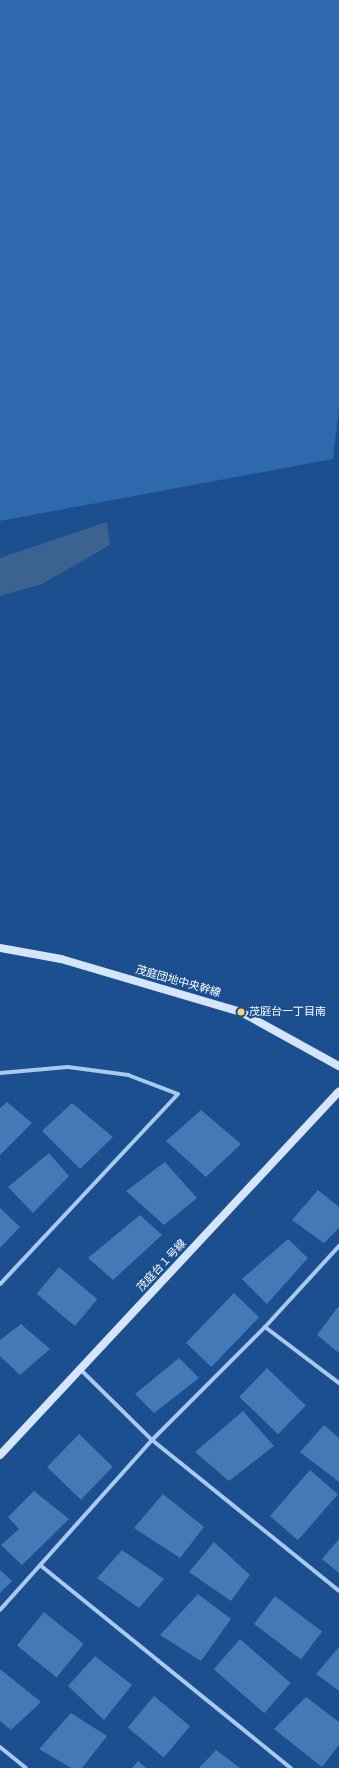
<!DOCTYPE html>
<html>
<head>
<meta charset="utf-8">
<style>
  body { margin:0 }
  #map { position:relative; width:339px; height:1768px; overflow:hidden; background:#1b4f8f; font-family:"Roboto Condensed","Noto Sans JP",sans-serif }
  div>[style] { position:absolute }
  .green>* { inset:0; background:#2e69ad }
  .water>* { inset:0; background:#3c6290 }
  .building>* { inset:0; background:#4478b7; transform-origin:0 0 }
  .street>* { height:4px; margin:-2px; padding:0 2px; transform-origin:2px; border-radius:2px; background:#a9c9ee }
  .secondary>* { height:8px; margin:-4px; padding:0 4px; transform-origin:4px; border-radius:4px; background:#d6e6fa }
  .dots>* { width:11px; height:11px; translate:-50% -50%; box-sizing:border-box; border:2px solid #1b4f8f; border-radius:50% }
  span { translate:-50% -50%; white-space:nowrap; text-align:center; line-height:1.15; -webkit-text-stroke:4px #1b4f8f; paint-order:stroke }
  .street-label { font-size:11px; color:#fff }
  .poi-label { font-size:11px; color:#fff }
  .left { translate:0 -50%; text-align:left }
</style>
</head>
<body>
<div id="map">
  <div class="green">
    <div style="clip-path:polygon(0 0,339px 0,339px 409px,333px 459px,0 521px)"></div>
  </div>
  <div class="water">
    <div style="clip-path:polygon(107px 522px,110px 545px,42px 584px,0 596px,0 558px)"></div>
  </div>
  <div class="building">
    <div style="clip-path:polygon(7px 1102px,32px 1123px,0 1155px,0 1108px)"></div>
    <div style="clip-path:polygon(72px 1103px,113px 1137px,80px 1169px,42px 1131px)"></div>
    <div style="clip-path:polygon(201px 1110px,241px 1144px,206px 1177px,166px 1141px)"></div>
    <div style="clip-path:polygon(49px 1153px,69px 1176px,33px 1213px,8px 1187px)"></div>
    <div style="clip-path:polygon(165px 1162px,197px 1198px,164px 1225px,126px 1191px)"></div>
    <div style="clip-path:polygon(318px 1190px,339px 1207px,339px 1228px,324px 1243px,292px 1220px)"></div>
    <div style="clip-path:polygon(0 1208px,20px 1227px,0 1248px)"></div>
    <div style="clip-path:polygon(140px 1215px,162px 1235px,113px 1280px,88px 1258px)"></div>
    <div style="clip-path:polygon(288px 1239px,308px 1258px,267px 1304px,242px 1279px)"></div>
    <div style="left:59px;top:1267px;width:50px;height:35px;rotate:40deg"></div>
    <div style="left:234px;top:1293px;width:35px;height:69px;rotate:44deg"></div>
    <div style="clip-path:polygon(338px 1307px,339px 1308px,339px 1353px,317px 1335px)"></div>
    <div style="clip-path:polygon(21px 1324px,50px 1349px,20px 1375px,0 1356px,0 1340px)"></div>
    <div style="clip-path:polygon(179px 1358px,199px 1378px,154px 1413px,135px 1394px)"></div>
    <div style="left:267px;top:1368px;width:54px;height:40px;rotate:44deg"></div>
    <div style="clip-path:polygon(243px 1411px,274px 1446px,229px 1481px,195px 1452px)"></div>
    <div style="clip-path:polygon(324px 1425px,339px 1438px,339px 1482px,300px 1452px)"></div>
    <div style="left:79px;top:1434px;width:47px;height:46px;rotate:44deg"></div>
    <div style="left:310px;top:1470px;width:37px;height:61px;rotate:41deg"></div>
    <div style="clip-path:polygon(34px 1491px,69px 1519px,22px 1565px,1px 1545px,19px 1529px,8px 1517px)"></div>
    <div style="clip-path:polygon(163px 1494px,204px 1527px,180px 1558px,134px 1528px)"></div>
    <div style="clip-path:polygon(339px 1539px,339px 1573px,322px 1559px)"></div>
    <div style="clip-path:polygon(214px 1542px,250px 1575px,231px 1601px,189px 1572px)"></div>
    <div style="clip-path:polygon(122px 1550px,164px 1579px,139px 1608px,97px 1578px)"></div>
    <div style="clip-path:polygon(0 1570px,12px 1581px,0 1593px)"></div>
    <div style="clip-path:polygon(198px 1594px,231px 1619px,201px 1661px,160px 1635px)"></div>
    <div style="left:275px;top:1596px;width:59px;height:35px;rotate:37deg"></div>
    <div style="left:44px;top:1612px;width:51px;height:43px;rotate:39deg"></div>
    <div style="left:240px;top:1639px;width:67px;height:40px;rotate:41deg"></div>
    <div style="clip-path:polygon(339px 1647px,339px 1691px,316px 1674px)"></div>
    <div style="clip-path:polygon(95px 1656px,132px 1685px,104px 1720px,68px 1686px)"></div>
    <div style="clip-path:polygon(0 1669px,41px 1702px,11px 1730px,0 1721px)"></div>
    <div style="left:154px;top:1696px;width:47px;height:41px;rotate:40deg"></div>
    <div style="clip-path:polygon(306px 1697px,339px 1722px,339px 1745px,322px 1767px,274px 1729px)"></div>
    <div style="clip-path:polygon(71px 1713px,107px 1736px,82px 1768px,71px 1768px,39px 1749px)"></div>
    <div style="clip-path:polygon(216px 1750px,240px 1768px,199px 1768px)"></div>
    <div style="clip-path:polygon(138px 1761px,146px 1768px,132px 1768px)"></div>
  </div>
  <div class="street">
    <div style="left:0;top:1073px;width:68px;rotate:-5deg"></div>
    <div style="left:68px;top:1067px;width:61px;rotate:7.6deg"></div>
    <div style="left:128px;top:1075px;width:53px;rotate:20.8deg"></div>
    <div style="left:178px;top:1094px;width:260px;rotate:133.1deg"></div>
    <div style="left:265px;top:1327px;width:93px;rotate:37.1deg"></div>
    <div style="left:82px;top:1371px;width:98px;rotate:44.6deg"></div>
    <div style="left:152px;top:1440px;width:240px;rotate:38.9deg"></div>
    <div style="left:40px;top:1565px;width:323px;rotate:39deg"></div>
    <div style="left:0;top:1610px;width:228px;rotate:-48.2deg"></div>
    <div style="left:152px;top:1440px;width:160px;rotate:-45deg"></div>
    <div style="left:265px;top:1327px;width:110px;rotate:-47.6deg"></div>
    <div style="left:0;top:1747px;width:33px;rotate:39deg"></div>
  </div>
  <div class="secondary">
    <div style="left:0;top:948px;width:62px;rotate:10.2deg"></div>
    <div style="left:61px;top:959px;width:188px;rotate:16.4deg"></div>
    <div style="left:241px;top:1012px;width:112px;rotate:28.9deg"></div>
    <div style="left:0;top:1455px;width:497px;rotate:-47deg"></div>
  </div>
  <div class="dots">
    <div style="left:241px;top:1012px;background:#ffd166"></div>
  </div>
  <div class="street-label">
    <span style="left:178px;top:982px;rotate:16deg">茂庭団地中央幹線</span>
    <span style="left:162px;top:1266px;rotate:-47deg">茂庭台１号線</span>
  </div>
  <div class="poi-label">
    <span class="left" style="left:249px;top:1012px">茂庭台一丁目南</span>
  </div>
</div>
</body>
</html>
